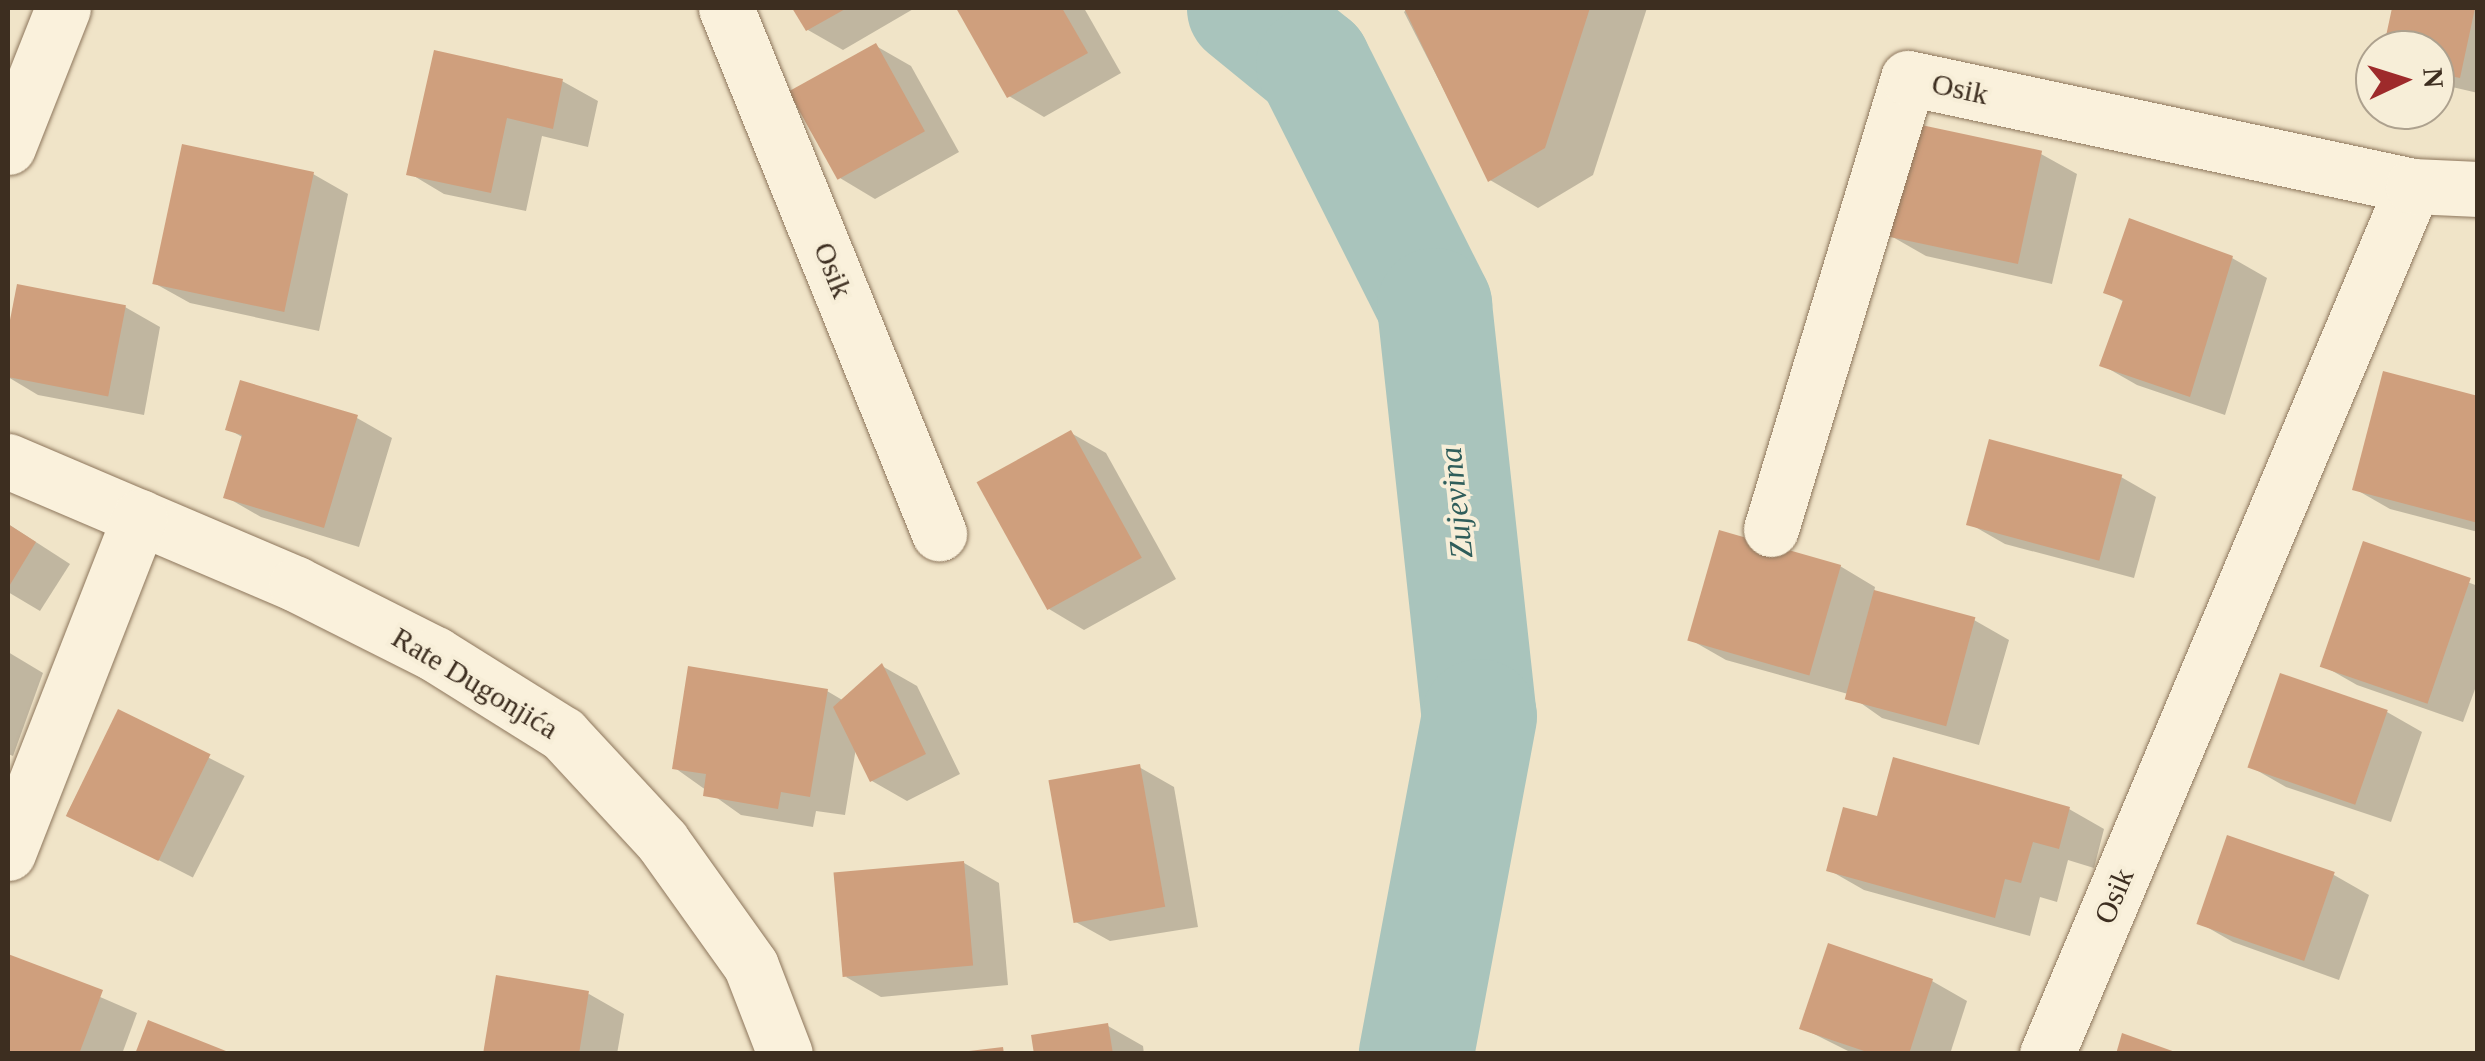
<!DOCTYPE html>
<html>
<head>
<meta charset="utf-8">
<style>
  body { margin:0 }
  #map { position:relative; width:2485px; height:1061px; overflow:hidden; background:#f0e4c8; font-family:Georgia,serif }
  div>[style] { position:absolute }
  .shadow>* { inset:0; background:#0003; transform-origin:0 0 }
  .river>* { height:115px; margin:-57.5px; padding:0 57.5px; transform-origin:57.5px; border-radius:57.5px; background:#a9c4bc }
  .building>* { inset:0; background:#cf9f7d; transform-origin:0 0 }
  .roads { filter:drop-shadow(0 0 2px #8d765c) drop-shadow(0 0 2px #8d765c) }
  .street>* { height:55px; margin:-27.5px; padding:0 27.5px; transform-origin:27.5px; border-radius:27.5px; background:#faf1dc }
  .secondary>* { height:55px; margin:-27.5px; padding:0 27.5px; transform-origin:27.5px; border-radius:27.5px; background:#faf1dc }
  span { translate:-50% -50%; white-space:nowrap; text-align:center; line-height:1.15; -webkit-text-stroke:8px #f7eed8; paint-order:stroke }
  .street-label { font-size:30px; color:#3d2e20 }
  .water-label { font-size:32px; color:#2f5d5a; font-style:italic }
  .frame { position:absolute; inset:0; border:10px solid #3d2e20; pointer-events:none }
  .north { position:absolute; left:2355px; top:30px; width:100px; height:100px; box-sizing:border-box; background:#f7eed8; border:2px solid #ada18e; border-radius:50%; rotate:86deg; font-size:28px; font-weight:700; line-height:40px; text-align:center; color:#3d2e20 }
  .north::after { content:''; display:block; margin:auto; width:35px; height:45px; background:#9e2a2b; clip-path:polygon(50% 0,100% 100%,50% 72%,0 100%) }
</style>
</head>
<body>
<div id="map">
  <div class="shadow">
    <div style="clip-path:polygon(795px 8px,915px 8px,843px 50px,808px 30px)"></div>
    <div style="clip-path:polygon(959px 8px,1084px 8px,1121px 73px,1044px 117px,1009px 96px)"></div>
    <div style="clip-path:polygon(1408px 8px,1647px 8px,1593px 175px,1538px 208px,1490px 180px,1404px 12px)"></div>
    <div style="clip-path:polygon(2394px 8px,2478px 8px,2478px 93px,2435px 83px,2435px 50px,2385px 50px)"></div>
    <div style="clip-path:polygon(876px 46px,911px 66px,959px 152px,875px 199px,840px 178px)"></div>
    <div style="clip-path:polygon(562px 81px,598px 101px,588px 147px,542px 136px,526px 211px,444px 194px,409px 173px)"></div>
    <div style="clip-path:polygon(1914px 126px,2041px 154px,2077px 174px,2052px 284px,1926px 256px,1891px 236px)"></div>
    <div style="clip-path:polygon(313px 174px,348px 194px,319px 331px,190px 303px,154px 283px)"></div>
    <div style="clip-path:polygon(2232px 258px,2267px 278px,2225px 415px,2137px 385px,2102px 365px,2124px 302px,2106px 292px)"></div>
    <div style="clip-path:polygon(19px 287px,125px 307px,160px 327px,144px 415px,38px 395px,8px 377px)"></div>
    <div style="clip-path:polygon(2478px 398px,2478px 532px,2390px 509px,2355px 489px)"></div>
    <div style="clip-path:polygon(357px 418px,392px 438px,359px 547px,261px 517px,226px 497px,244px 438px,228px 429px)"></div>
    <div style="clip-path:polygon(1071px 433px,1106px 453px,1176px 579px,1084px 630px,1049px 609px)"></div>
    <div style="clip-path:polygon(2121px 477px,2156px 497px,2134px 578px,2005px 544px,1970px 524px)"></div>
    <div style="clip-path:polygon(8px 524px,70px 564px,40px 611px,8px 592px)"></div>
    <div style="clip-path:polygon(2365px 544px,2478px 586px,2478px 681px,2463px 722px,2357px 685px,2322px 665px)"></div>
    <div style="clip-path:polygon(1840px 566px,1875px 587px,1874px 592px,1974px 620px,2009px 640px,1979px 745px,1882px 718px,1848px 694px,1726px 660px,1691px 640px)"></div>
    <div style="clip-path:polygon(8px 652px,43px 673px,13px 756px,8px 754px)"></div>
    <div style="clip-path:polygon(882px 666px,917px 686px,960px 774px,907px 801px,872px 781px,856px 748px,845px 815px,816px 811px,813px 827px,741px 815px,675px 768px,827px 691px,844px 701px)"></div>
    <div style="left:119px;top:712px;width:141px;height:114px;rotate:27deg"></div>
    <div style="clip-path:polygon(2387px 712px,2422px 732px,2391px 822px,2286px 787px,2251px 767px)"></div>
    <div style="clip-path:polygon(1139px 767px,1174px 787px,1198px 927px,1110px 941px,1074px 921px)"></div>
    <div style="clip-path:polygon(2069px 809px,2104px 829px,2094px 868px,2068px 860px,2057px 902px,2040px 897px,2030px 936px,1864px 890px,1829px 870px,1879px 819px)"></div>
    <div style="clip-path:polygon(964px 863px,999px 883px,1008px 985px,881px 997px,846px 977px)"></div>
    <div style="clip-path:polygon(2334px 875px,2369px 895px,2339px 980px,2233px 942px,2198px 922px)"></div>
    <div style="clip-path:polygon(1829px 947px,1932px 981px,1967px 1001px,1950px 1054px,1854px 1054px,1802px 1028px)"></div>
    <div style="clip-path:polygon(8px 957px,137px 1013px,122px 1054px,8px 1054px)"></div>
    <div style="clip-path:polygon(589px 994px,624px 1014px,617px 1054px,485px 1054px)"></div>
    <div style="clip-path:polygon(1108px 1026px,1143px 1046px,1144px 1054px,1037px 1054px)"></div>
  </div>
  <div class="river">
    <div style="left:1244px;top:8px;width:89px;rotate:39.1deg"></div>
    <div style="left:1313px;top:64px;width:270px;rotate:63.3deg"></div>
    <div style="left:1434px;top:305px;width:413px;rotate:83.8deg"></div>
    <div style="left:1479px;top:716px;width:344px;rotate:100.6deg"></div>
  </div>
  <div class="building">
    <div style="clip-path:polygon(792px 8px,847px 8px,806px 31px)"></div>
    <div style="clip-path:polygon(956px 8px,1062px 8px,1088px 53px,1007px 98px)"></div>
    <div style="clip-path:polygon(1404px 8px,1590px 8px,1545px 148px,1488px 182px)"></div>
    <div style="clip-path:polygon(2392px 8px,2475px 8px,2460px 78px,2435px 73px,2435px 50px,2383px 50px)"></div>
    <div style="left:876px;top:43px;width:101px;height:100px;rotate:61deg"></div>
    <div style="clip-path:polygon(434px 50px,563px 79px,553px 129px,507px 118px,491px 193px,406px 175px)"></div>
    <div style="left:1912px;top:123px;width:133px;height:116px;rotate:12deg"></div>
    <div style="left:182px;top:144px;width:135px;height:143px;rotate:12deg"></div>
    <div style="clip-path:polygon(2129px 218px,2233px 256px,2190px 397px,2099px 366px,2123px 300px,2103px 293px)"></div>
    <div style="left:17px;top:284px;width:111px;height:93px;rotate:11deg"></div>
    <div style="clip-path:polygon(2383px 371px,2478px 396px,2478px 523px,2352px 490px)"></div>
    <div style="clip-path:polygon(240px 380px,358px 415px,324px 528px,223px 498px,242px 435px,225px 430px)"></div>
    <div style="left:1071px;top:430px;width:146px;height:108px;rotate:61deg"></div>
    <div style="left:1989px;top:439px;width:138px;height:89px;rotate:15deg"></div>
    <div style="clip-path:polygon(8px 524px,36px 542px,8px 588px)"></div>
    <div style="left:1719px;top:530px;width:127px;height:115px;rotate:16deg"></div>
    <div style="left:2363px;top:541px;width:114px;height:133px;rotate:19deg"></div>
    <div style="left:1874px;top:590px;width:105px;height:113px;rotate:15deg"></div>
    <div style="clip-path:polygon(882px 663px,926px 754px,870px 782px,833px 707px)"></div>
    <div style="clip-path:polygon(688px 666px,828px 689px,810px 797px,781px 792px,778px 809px,703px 796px,706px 774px,672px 769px)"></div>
    <div style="left:2280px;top:673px;width:114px;height:100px;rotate:19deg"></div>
    <div style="left:118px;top:709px;width:103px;height:119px;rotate:26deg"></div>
    <div style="clip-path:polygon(1893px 757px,2070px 807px,2059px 849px,2033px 842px,2021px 883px,2005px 879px,1995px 918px,1826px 871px,1843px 807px,1877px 816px)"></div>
    <div style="left:1140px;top:764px;width:145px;height:93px;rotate:80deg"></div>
    <div style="left:2227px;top:835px;width:114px;height:94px;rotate:19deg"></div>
    <div style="left:964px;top:861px;width:105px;height:131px;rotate:85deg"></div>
    <div style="clip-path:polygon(1828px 943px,1933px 979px,1909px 1054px,1873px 1054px,1799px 1029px)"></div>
    <div style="clip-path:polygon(8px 954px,103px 990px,79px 1054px,8px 1054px)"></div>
    <div style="clip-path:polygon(496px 975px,589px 991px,579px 1054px,483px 1054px)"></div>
    <div style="clip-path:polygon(148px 1020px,231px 1053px,231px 1054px,135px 1054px)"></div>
    <div style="clip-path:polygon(1108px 1023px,1113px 1054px,1034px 1054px,1031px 1035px)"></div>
    <div style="clip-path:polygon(2122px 1033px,2178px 1053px,2178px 1054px,2116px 1054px)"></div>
    <div style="clip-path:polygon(1003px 1047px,1004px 1054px,969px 1054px,969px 1051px)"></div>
  </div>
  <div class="roads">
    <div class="street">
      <div style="left:726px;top:8px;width:567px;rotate:67.92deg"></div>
      <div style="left:8px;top:461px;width:313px;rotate:23.1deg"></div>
      <div style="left:296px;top:584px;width:156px;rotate:26.7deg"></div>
      <div style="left:435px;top:654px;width:151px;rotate:32deg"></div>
      <div style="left:563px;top:734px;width:146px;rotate:47.2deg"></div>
      <div style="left:662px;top:841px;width:153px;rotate:54.5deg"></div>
      <div style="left:751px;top:966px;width:94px;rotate:68.9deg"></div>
      <div style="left:1771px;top:529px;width:471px;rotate:-73.1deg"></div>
      <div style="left:1908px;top:78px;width:516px;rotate:12.07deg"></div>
      <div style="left:8px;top:853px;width:361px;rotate:-68.6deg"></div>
      <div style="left:2047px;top:1054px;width:942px;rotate:-67.14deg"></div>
      <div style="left:2413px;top:186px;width:65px;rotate:2.6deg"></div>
    </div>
    <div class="secondary">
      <div style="left:8px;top:147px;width:149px;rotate:-68.4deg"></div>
    </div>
  </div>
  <div class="street-label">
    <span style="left:1960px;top:89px;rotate:12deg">Osik</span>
    <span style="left:833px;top:270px;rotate:68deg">Osik</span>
    <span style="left:475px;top:683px;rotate:31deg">Rate Dugonjića</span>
    <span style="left:2114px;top:896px;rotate:-67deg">Osik</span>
  </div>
  <div class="water-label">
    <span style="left:1456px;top:503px;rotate:-96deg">Zujevina</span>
  </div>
  <div class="frame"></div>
  <div class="north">N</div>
</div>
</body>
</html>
